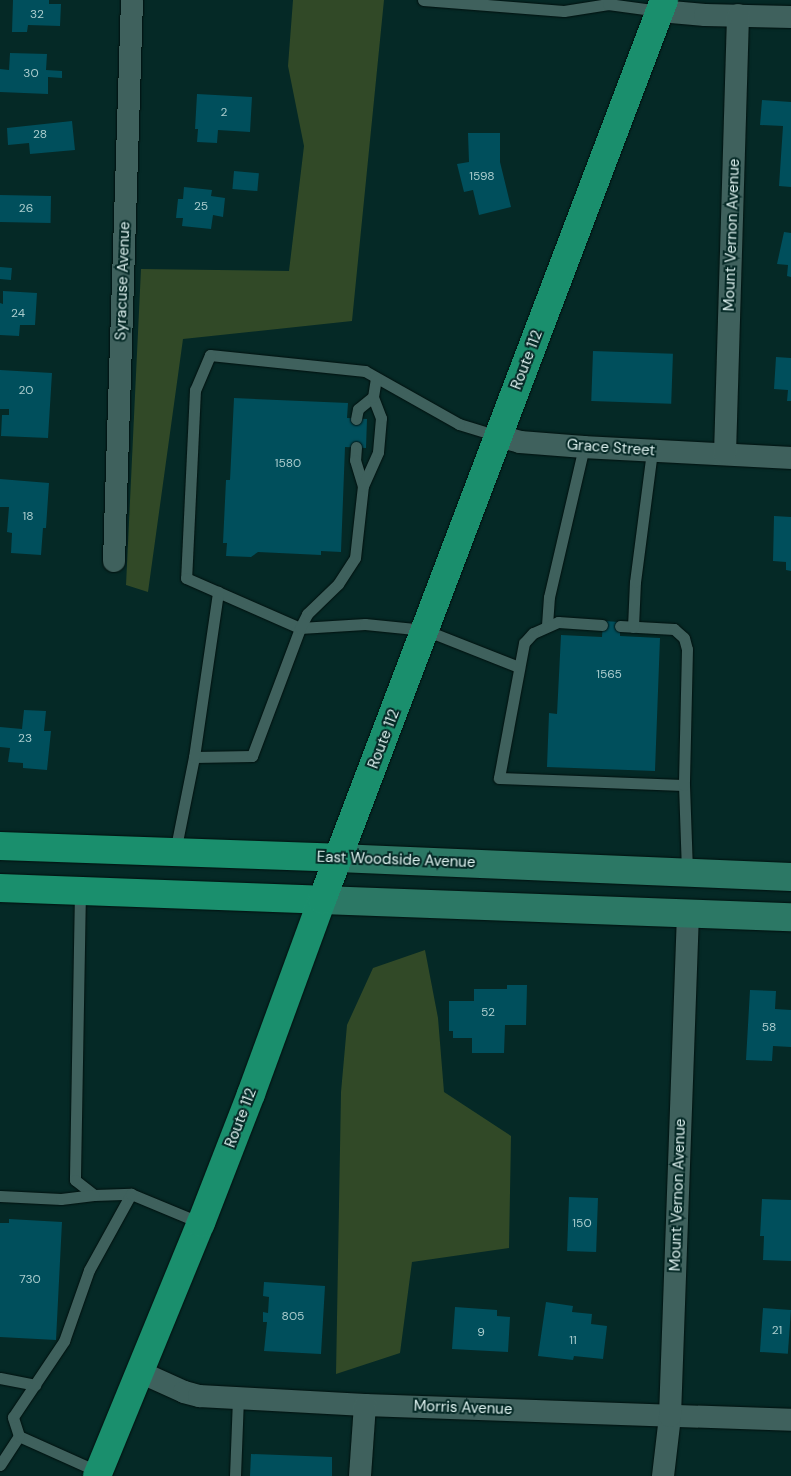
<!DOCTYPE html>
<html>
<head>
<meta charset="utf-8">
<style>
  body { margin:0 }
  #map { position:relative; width:791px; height:1476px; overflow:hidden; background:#052926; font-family:"DM Sans",sans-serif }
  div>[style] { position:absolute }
  .green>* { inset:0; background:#314927 }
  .building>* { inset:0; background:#004f5c; transform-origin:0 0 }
  .roads { filter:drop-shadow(0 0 1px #00100e) drop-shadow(0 0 1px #00100e) }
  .lane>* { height:11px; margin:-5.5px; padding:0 5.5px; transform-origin:5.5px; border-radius:5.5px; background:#3f615d }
  .street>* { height:22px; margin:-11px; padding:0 11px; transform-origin:11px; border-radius:11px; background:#3f615d }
  .secondary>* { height:28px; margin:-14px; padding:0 14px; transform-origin:14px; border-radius:14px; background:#2c7865 }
  .primary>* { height:28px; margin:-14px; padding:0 14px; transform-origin:14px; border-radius:14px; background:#1a8f6d }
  span { translate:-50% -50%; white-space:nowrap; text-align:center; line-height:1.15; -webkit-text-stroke:4px #052926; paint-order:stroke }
  .number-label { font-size:12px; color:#aacccd }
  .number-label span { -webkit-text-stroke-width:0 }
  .street-label { font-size:15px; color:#e2f5f3 }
</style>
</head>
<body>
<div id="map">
  <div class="green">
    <div style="clip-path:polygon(293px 0,384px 0,352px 321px,183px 339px,148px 592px,126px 585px,141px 269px,289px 271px,304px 146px,288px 66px)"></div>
    <div style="clip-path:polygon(425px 950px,438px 1018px,444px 1092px,511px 1136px,509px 1248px,412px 1262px,400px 1353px,336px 1374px,341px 1092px,347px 1025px,373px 968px)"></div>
  </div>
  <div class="building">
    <div style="clip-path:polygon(13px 0,49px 0,49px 4px,61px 4px,60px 26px,28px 25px,27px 32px,12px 32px)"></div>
    <div style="clip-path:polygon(10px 53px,47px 54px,46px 70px,62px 71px,62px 78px,48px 77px,48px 94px,0 92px,0 69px,9px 70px)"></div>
    <div style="clip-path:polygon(197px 94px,252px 97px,250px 132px,218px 130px,217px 143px,197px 142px,198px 129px,195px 129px)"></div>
    <div style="clip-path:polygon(762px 100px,791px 102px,791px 187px,779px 186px,783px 126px,760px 125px)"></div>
    <div style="clip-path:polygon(72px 121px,75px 150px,30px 154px,29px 143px,8px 145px,7px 128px)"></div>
    <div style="clip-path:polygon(468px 133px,500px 133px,500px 162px,511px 207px,479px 215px,473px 190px,464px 192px,457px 164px,469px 162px)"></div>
    <div style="left:234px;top:171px;width:25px;height:18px;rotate:5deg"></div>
    <div style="clip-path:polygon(184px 187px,212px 190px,211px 196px,225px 198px,223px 217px,213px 215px,211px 229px,182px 226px,183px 218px,176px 218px,178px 199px,183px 199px)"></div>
    <div style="left:0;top:195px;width:51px;height:27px;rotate:1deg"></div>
    <div style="clip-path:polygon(784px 232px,791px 233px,791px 277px,787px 276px,788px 265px,777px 264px)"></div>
    <div style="left:0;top:267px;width:12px;height:12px;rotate:5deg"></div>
    <div style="clip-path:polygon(3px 291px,37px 293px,35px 325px,20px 325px,19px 336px,0 335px,0 303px,3px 304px)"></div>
    <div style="left:593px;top:351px;width:80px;height:50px;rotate:2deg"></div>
    <div style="clip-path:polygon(776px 357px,791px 358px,791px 401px,787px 401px,788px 390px,774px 389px)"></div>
    <div style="clip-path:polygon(0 370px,52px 373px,48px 438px,1px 436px,2px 415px,9px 415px,9px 409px,0 409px)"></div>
    <div style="clip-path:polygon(234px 398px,348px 403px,347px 418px,367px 419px,366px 448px,345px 447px,341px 552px,321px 551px,321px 555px,258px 552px,251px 557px,226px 556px,227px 543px,223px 543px,226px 480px,230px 480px)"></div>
    <div style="clip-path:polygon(0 479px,49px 483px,46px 528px,43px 528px,41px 555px,11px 553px,12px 533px,7px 532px,9px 507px,0 507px)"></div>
    <div style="clip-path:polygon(774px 516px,791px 517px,791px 571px,786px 570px,786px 562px,773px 561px)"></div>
    <div style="clip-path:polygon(603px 621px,620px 622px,620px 636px,660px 638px,655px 771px,547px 767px,549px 713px,557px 714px,561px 635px,602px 637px)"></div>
    <div style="clip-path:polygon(24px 710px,46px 711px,44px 731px,51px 731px,47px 770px,23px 768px,23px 763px,8px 762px,10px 748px,0 747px,0 727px,22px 729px)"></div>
    <div style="clip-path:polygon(507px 985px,527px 985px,526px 1025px,505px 1025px,504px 1053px,472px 1053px,472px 1038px,453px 1038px,453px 1031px,449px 1031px,449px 1001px,474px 1001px,474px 989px,507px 989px)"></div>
    <div style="clip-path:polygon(750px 990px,776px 991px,775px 1009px,791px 1010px,791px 1047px,773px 1046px,772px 1061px,746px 1060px)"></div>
    <div style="left:569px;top:1197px;width:29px;height:54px;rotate:2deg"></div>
    <div style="clip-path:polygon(762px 1199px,791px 1200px,791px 1261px,763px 1260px,764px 1236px,760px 1236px)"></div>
    <div style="clip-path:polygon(9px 1219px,62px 1222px,56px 1340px,0 1337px,0 1223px,9px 1223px)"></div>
    <div style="clip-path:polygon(264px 1282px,325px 1286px,321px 1354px,264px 1351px,267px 1322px,263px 1322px,263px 1312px,268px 1313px,269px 1297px,263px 1296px)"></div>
    <div style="clip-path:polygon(546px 1302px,573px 1306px,572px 1312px,592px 1314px,591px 1324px,607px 1326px,603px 1359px,574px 1356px,573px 1360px,538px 1356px)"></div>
    <div style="clip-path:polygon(455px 1307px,497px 1310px,497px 1316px,510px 1317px,508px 1352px,452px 1349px)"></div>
    <div style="left:763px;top:1308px;width:28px;height:44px;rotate:4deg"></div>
    <div style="clip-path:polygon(251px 1454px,332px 1457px,332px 1476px,250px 1476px)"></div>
  </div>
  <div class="roads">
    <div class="lane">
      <div style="left:423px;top:0;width:141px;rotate:4.5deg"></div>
      <div style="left:564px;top:11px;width:45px;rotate:-9deg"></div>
      <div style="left:608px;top:4px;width:52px;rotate:7.7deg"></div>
      <div style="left:356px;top:419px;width:10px;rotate:-79deg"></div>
      <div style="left:358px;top:409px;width:19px;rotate:-39deg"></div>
      <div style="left:498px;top:436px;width:41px;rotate:-162.9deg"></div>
      <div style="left:459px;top:424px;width:108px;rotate:-150.6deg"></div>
      <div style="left:365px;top:371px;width:156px;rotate:-174.1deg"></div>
      <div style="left:210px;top:355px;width:38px;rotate:113deg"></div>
      <div style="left:195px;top:390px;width:188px;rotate:92.7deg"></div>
      <div style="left:186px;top:578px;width:124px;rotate:23.7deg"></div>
      <div style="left:300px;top:628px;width:65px;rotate:-3.5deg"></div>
      <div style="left:365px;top:624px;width:60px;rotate:5.7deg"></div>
      <div style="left:425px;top:630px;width:101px;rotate:21.5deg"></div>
      <div style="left:356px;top:447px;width:13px;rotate:94deg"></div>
      <div style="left:355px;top:460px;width:27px;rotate:73deg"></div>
      <div style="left:547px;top:625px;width:28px;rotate:-86deg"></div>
      <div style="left:549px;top:597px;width:154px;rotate:-76.9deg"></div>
      <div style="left:602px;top:625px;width:44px;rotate:-176.1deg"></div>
      <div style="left:558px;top:622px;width:27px;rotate:156deg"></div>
      <div style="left:533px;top:633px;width:13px;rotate:132deg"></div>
      <div style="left:524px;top:643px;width:137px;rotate:100.5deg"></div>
      <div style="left:499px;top:778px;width:185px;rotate:2.2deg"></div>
      <div style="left:684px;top:785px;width:87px;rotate:88deg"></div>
      <div style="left:620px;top:626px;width:54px;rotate:3.2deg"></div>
      <div style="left:674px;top:629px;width:13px;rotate:42deg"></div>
      <div style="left:684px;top:638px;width:11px;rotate:75deg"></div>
      <div style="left:687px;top:649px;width:136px;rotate:91.3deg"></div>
      <div style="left:633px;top:627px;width:45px;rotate:-87.5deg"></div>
      <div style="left:635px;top:582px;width:132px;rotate:-82.6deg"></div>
      <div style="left:194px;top:757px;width:58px;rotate:-1deg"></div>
      <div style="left:252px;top:756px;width:137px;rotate:-69.4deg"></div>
      <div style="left:300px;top:628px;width:16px;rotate:-63deg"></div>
      <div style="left:307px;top:614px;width:43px;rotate:-44.1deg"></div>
      <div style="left:338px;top:584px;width:31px;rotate:-57deg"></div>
      <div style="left:355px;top:558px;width:72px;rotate:-83.7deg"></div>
      <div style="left:363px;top:486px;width:37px;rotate:-66deg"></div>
      <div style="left:378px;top:452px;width:34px;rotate:-85deg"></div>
      <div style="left:381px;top:418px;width:22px;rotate:-111deg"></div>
      <div style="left:373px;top:397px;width:19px;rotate:-81deg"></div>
      <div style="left:175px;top:852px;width:97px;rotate:-78.7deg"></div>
      <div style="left:194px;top:757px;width:167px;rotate:-81.7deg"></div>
      <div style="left:80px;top:890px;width:290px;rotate:91deg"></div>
      <div style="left:75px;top:1180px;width:24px;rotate:38deg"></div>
      <div style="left:94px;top:1195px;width:37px;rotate:-2deg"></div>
      <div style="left:0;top:1196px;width:61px;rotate:2.8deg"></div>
      <div style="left:61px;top:1199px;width:33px;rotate:-7deg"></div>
      <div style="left:0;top:1378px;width:36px;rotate:11deg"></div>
      <div style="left:0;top:1465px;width:35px;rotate:-57deg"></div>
      <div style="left:99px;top:1472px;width:88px;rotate:-155.8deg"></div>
      <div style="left:19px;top:1436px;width:20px;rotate:-108deg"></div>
      <div style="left:13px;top:1417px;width:92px;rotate:-56.1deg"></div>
      <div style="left:64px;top:1341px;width:75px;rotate:-70.6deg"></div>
      <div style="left:89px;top:1270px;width:87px;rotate:-61.1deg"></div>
      <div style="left:131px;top:1194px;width:76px;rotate:22.5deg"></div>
      <div style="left:235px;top:1476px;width:78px;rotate:-87.8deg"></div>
    </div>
    <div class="street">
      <div style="left:660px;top:11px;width:45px;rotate:5.1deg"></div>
      <div style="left:705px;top:15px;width:86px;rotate:1.3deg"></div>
      <div style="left:498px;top:436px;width:23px;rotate:15deg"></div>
      <div style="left:520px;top:442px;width:64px;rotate:4.5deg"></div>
      <div style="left:584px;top:447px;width:207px;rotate:3deg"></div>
      <div style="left:725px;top:454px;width:439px;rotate:-88.3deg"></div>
      <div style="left:114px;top:561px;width:561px;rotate:-88.16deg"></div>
      <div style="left:140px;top:1372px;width:48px;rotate:24.4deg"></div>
      <div style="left:184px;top:1392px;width:16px;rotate:15deg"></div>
      <div style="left:199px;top:1396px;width:166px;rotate:3.1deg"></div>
      <div style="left:365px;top:1405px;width:426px;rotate:2deg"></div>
      <div style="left:360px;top:1476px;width:71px;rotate:-86deg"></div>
      <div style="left:663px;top:1476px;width:60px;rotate:-83.3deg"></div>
      <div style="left:670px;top:1416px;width:503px;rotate:-87.95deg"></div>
    </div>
    <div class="secondary">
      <div style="left:338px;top:858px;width:453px;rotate:2.4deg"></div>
      <div style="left:322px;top:900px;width:469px;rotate:2.1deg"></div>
    </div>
    <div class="primary">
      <div style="left:0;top:846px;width:338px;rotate:2deg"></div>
      <div style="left:0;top:888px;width:322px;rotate:2.1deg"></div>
      <div style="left:97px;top:1476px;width:274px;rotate:-67.7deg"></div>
      <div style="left:201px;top:1223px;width:138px;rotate:-68.8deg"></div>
      <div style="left:251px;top:1094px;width:207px;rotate:-69.9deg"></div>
      <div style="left:322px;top:900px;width:963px;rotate:-69.19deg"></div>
    </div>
  </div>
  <div class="number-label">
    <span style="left:37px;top:15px">32</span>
    <span style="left:31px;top:74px">30</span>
    <span style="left:224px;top:113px">2</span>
    <span style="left:40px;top:135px">28</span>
    <span style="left:482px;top:177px">1598</span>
    <span style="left:201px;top:207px">25</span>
    <span style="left:26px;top:209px">26</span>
    <span style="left:18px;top:314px">24</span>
    <span style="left:26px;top:391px">20</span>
    <span style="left:288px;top:464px">1580</span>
    <span style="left:28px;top:517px">18</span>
    <span style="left:609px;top:675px">1565</span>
    <span style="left:25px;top:739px">23</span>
    <span style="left:488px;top:1013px">52</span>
    <span style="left:769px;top:1028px">58</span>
    <span style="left:582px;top:1224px">150</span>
    <span style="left:30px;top:1280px">730</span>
    <span style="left:293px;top:1317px">805</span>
    <span style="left:777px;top:1331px">21</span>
    <span style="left:481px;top:1333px">9</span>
    <span style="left:573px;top:1341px">11</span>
  </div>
  <div class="street-label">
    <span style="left:732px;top:235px;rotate:-88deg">Mount Vernon Avenue</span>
    <span style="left:123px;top:281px;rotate:-88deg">Syracuse Avenue</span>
    <span style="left:527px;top:360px;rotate:-69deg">Route 112</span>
    <span style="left:611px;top:448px;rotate:4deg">Grace Street</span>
    <span style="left:384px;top:739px;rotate:-69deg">Route 112</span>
    <span style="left:396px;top:860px;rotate:2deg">East Woodside Avenue</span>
    <span style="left:241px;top:1118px;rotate:-69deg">Route 112</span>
    <span style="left:678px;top:1195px;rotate:-88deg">Mount Vernon Avenue</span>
    <span style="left:463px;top:1408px;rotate:2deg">Morris Avenue</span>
  </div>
</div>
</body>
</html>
